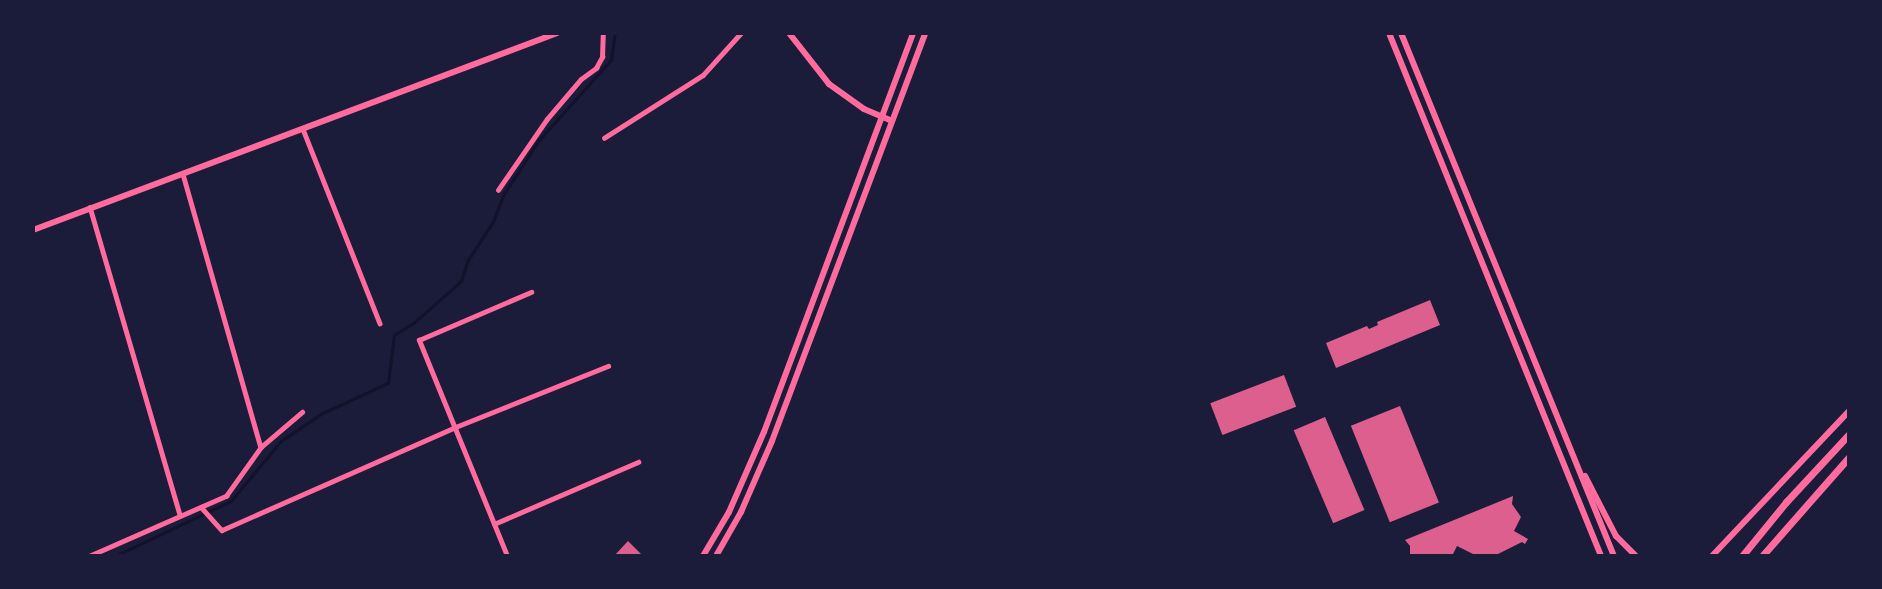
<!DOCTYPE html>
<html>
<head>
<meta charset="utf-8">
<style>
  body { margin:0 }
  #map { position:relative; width:1882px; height:589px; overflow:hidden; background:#1b1b3a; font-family:"Exo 2",sans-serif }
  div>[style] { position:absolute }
  .stream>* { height:2.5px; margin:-1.25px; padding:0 1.25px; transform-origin:1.25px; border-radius:1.25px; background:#12122b }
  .building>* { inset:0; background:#dd5f8e; transform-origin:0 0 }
  .minor>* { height:4.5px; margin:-2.25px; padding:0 2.25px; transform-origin:2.25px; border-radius:2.25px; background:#ff6b9d }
  .secondary>* { height:6px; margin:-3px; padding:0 3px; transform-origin:3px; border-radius:3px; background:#ff6b9d }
  .trunk>* { height:7px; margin:-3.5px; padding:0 3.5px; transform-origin:3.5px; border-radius:3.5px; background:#ff6b9d }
  span { translate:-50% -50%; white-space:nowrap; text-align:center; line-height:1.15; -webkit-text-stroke:6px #1b1b3a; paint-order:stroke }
  .frame { position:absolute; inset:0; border:35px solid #1b1b3a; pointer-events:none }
</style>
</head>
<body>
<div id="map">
  <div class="stream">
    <div style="left:115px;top:556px;width:128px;rotate:-25.4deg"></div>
    <div style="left:231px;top:501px;width:78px;rotate:-50.2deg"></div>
    <div style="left:281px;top:441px;width:48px;rotate:-34deg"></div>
    <div style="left:321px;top:414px;width:74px;rotate:-24.8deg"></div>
    <div style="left:388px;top:383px;width:48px;rotate:-82.9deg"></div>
    <div style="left:394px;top:335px;width:25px;rotate:-32deg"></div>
    <div style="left:415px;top:322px;width:62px;rotate:-41.7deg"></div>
    <div style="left:461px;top:281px;width:22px;rotate:-72deg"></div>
    <div style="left:468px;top:260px;width:45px;rotate:-56.7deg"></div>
    <div style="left:493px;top:222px;width:30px;rotate:-69deg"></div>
    <div style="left:504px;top:194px;width:64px;rotate:-57.1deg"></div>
    <div style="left:539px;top:140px;width:108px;rotate:-48deg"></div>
    <div style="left:611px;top:60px;width:27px;rotate:-82deg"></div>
  </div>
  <div class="building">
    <div style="clip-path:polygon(1430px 300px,1440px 325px,1336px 368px,1326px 343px,1367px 326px,1369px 329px,1378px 325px,1377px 322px)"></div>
    <div style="left:1284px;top:375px;width:34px;height:79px;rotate:69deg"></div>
    <div style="left:1400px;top:406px;width:104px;height:53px;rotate:68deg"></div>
    <div style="left:1325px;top:417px;width:101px;height:34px;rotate:67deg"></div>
    <div style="clip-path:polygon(1513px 496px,1512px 504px,1521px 517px,1514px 531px,1528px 539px,1525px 544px,1522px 542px,1494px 556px,1477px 556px,1457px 546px,1452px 556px,1410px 555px,1410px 546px,1405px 540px)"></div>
    <div style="clip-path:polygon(628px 541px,643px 556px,614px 556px)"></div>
  </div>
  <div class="minor">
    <div style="left:303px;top:129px;width:209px;rotate:68.4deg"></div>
    <div style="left:604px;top:138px;width:117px;rotate:-32.5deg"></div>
    <div style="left:703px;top:75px;width:57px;rotate:-47.9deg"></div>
    <div style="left:183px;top:174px;width:284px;rotate:74.1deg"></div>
    <div style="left:498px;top:190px;width:86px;rotate:-55.4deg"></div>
    <div style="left:547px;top:119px;width:52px;rotate:-49.6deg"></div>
    <div style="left:581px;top:79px;width:19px;rotate:-36deg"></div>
    <div style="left:596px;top:68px;width:13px;rotate:-61deg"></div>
    <div style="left:602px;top:57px;width:24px;rotate:-88deg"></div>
    <div style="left:90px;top:207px;width:321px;rotate:73.7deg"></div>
    <div style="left:201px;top:507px;width:31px;rotate:48deg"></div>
    <div style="left:222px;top:530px;width:253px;rotate:-23.8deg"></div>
    <div style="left:453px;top:428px;width:167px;rotate:-21.8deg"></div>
    <div style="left:494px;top:524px;width:157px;rotate:-23.3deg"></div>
    <div style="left:89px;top:556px;width:150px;rotate:-23.7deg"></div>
    <div style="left:226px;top:496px;width:60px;rotate:-54.5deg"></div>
    <div style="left:261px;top:447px;width:54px;rotate:-40.5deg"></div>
    <div style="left:507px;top:556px;width:233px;rotate:-112.2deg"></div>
    <div style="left:419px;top:340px;width:122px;rotate:-23.2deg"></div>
  </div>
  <div class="secondary">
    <div style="left:789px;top:33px;width:65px;rotate:51.9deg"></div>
    <div style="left:829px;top:84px;width:43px;rotate:35.5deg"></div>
    <div style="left:864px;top:109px;width:30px;rotate:23deg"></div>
    <div style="left:1389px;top:33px;width:564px;rotate:67.93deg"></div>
    <div style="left:1401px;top:33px;width:565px;rotate:67.84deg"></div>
    <div style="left:33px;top:230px;width:560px;rotate:-20.6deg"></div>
    <div style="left:1585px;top:476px;width:68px;rotate:62.7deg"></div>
    <div style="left:1616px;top:536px;width:28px;rotate:45deg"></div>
    <div style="left:703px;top:556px;width:51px;rotate:-59.4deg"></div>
    <div style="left:729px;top:512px;width:87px;rotate:-66.4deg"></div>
    <div style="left:764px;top:432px;width:426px;rotate:-69.5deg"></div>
    <div style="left:716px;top:556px;width:51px;rotate:-60.4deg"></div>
    <div style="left:741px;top:512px;width:77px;rotate:-66.4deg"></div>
    <div style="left:772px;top:441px;width:436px;rotate:-69.4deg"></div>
    <div style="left:1712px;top:556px;width:199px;rotate:-46.6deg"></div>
  </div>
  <div class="trunk">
    <div style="left:1742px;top:556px;width:70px;rotate:-50.8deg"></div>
    <div style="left:1786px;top:502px;width:93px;rotate:-47.2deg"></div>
    <div style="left:1762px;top:556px;width:132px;rotate:-48.7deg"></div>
  </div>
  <div class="frame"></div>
</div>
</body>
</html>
